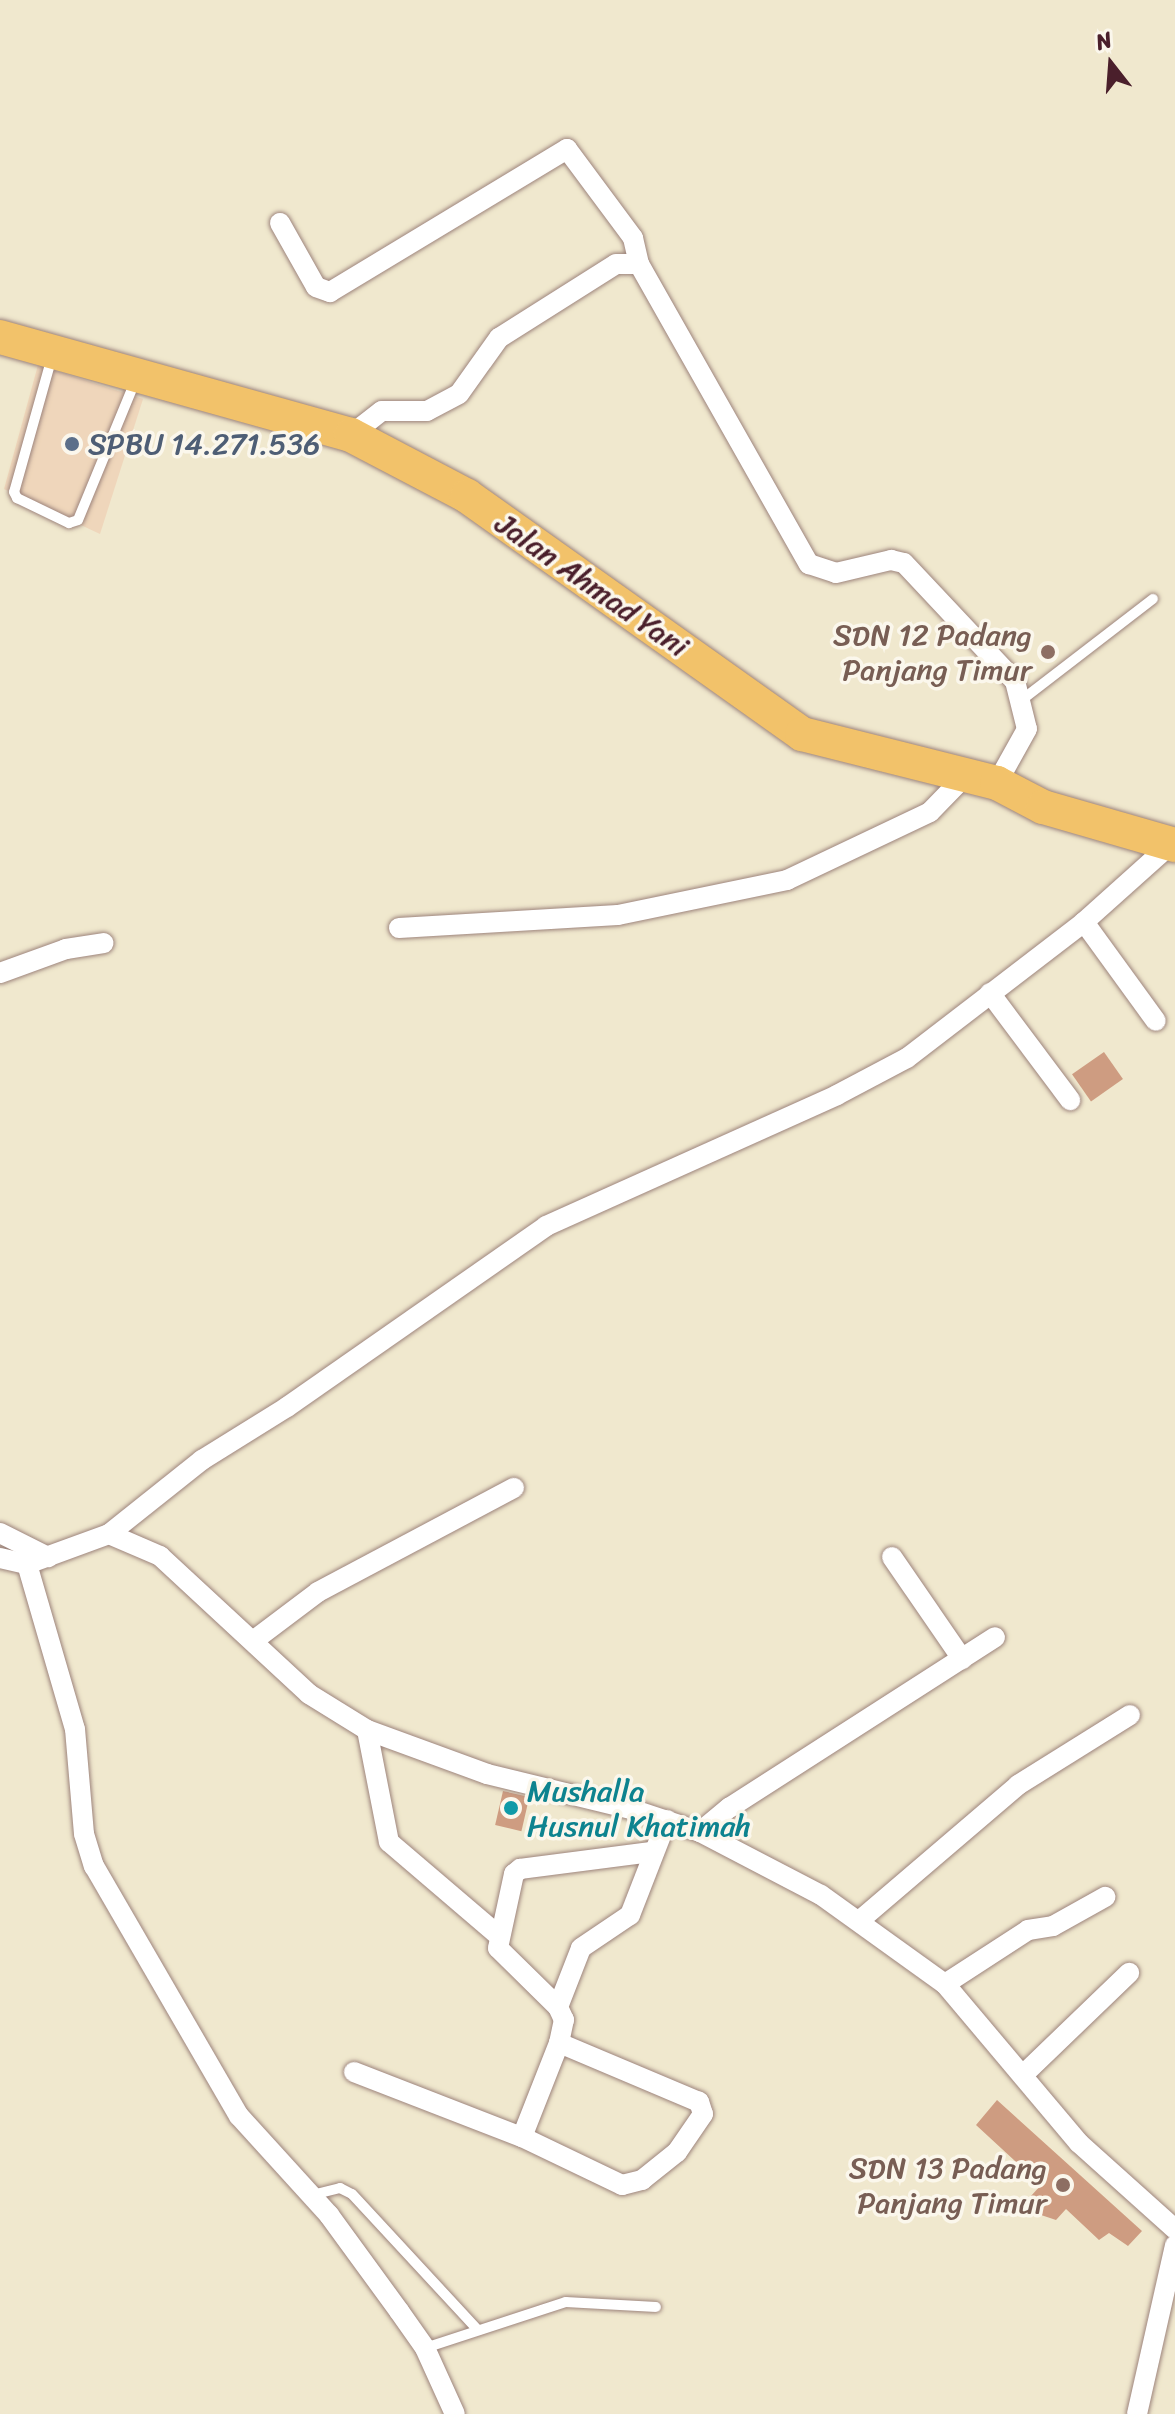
<!DOCTYPE html>
<html>
<head>
<meta charset="utf-8">
<style>
  body { margin:0 }
  #map { position:relative; width:1175px; height:2414px; overflow:hidden; background:#f0e8ce; font-family:Sriracha,sans-serif }
  div>[style] { position:absolute }
  .built>* { inset:0; background:#efd6bb }
  .building>* { inset:0; background:#ce9c81; transform-origin:0 0 }
  .roads { filter:drop-shadow(0 0 2px #9d847c) drop-shadow(0 0 2px #9d847c) }
  .service>* { height:10px; margin:-5px; padding:0 5px; transform-origin:5px; border-radius:5px; background:#fff }
  .minor>* { height:20px; margin:-10px; padding:0 10px; transform-origin:10px; border-radius:10px; background:#fff }
  .trunk>* { height:34px; margin:-17px; padding:0 17px; transform-origin:17px; border-radius:17px; background:#f2c26a }
  .dots>* { width:22px; height:22px; translate:-50% -50%; box-sizing:border-box; border:4px solid #fbf7ec; border-radius:50% }
  span { translate:-50% -50%; white-space:nowrap; text-align:center; line-height:1.15; -webkit-text-stroke:7px #fbf7ec; paint-order:stroke }
  .service-label { font-size:30px; color:#4e5e75 }
  .left { translate:0 -50%; text-align:left }
  .street-label { font-size:30px; color:#4a1f2b }
  .education-label { font-size:30px; color:#785e54 }
  .right { translate:-100% -50%; text-align:right }
  .culture-label { font-size:30px; color:#0d838f }
  .north { position:absolute; left:1071px; top:24px; width:80px; height:80px; -webkit-text-stroke:6px #fbf7ec; paint-order:stroke; rotate:343deg; font-size:22px; font-weight:700; line-height:32px; text-align:center; color:#4a1f2b }
  .north::after { content:''; display:block; margin:auto; width:28px; height:36px; background:#4a1f2b; clip-path:polygon(50% 0,100% 100%,50% 72%,0 100%) }
</style>
</head>
<body>
<div id="map">
  <div class="built">
    <div style="clip-path:polygon(38px 365px,143px 399px,100px 534px,4px 489px)"></div>
  </div>
  <div class="building">
    <div style="left:1104px;top:1052px;width:33px;height:39px;rotate:55deg"></div>
    <div style="left:503px;top:1791px;width:27px;height:35px;rotate:13deg"></div>
    <div style="clip-path:polygon(997px 2100px,1142px 2231px,1128px 2246px,1109px 2233px,1099px 2240px,1066px 2209px,1056px 2220px,1020px 2208px,1041px 2185px,976px 2125px)"></div>
  </div>
  <div class="roads">
    <div class="service">
      <div style="left:52px;top:357px;width:140px;rotate:105.7deg"></div>
      <div style="left:14px;top:492px;width:7px;rotate:63deg"></div>
      <div style="left:17px;top:498px;width:58px;rotate:25.7deg"></div>
      <div style="left:69px;top:523px;width:9px;rotate:-18deg"></div>
      <div style="left:78px;top:520px;width:152px;rotate:-67.6deg"></div>
      <div style="left:1023px;top:699px;width:164px;rotate:-37.6deg"></div>
      <div style="left:312px;top:2195px;width:29px;rotate:-14deg"></div>
      <div style="left:340px;top:2188px;width:13px;rotate:27deg"></div>
      <div style="left:352px;top:2194px;width:183px;rotate:47.2deg"></div>
      <div style="left:425px;top:2348px;width:148px;rotate:-18.1deg"></div>
      <div style="left:566px;top:2302px;width:90px;rotate:3.2deg"></div>
    </div>
    <div class="minor">
      <div style="left:280px;top:223px;width:73px;rotate:60.6deg"></div>
      <div style="left:316px;top:287px;width:15px;rotate:20deg"></div>
      <div style="left:330px;top:292px;width:277px;rotate:-31.1deg"></div>
      <div style="left:567px;top:149px;width:111px;rotate:53.4deg"></div>
      <div style="left:633px;top:238px;width:27px;rotate:77deg"></div>
      <div style="left:351px;top:435px;width:39px;rotate:-38deg"></div>
      <div style="left:382px;top:411px;width:45px"></div>
      <div style="left:427px;top:411px;width:36px;rotate:-28deg"></div>
      <div style="left:459px;top:394px;width:69px;rotate:-54.5deg"></div>
      <div style="left:499px;top:338px;width:138px;rotate:-32.3deg"></div>
      <div style="left:616px;top:264px;width:23px"></div>
      <div style="left:639px;top:264px;width:345px;rotate:60.5deg"></div>
      <div style="left:809px;top:564px;width:28px;rotate:18deg"></div>
      <div style="left:836px;top:573px;width:57px;rotate:-13.3deg"></div>
      <div style="left:891px;top:560px;width:13px;rotate:13deg"></div>
      <div style="left:904px;top:563px;width:162px;rotate:46.8deg"></div>
      <div style="left:1015px;top:681px;width:49px;rotate:76deg"></div>
      <div style="left:1027px;top:729px;width:62px;rotate:119.1deg"></div>
      <div style="left:1084px;top:922px;width:122px;rotate:54deg"></div>
      <div style="left:399px;top:928px;width:219px;rotate:-3.4deg"></div>
      <div style="left:618px;top:915px;width:173px;rotate:-11.7deg"></div>
      <div style="left:787px;top:880px;width:158px;rotate:-25.4deg"></div>
      <div style="left:930px;top:812px;width:53px;rotate:-45.8deg"></div>
      <div style="left:0;top:973px;width:70px;rotate:-20deg"></div>
      <div style="left:66px;top:949px;width:38px;rotate:-9deg"></div>
      <div style="left:990px;top:993px;width:134px;rotate:53.2deg"></div>
      <div style="left:0;top:1533px;width:54px;rotate:26.6deg"></div>
      <div style="left:109px;top:1534px;width:56px;rotate:23.3deg"></div>
      <div style="left:160px;top:1556px;width:203px;rotate:42.8deg"></div>
      <div style="left:309px;top:1694px;width:68px;rotate:31.8deg"></div>
      <div style="left:367px;top:1730px;width:128px;rotate:20.1deg"></div>
      <div style="left:487px;top:1774px;width:148px;rotate:13.7deg"></div>
      <div style="left:631px;top:1809px;width:73px;rotate:18.4deg"></div>
      <div style="left:700px;top:1832px;width:136px;rotate:27.5deg"></div>
      <div style="left:821px;top:1895px;width:153px;rotate:35.7deg"></div>
      <div style="left:945px;top:1984px;width:208px;rotate:49.9deg"></div>
      <div style="left:1079px;top:2143px;width:129px;rotate:41.9deg"></div>
      <div style="left:892px;top:1557px;width:124px;rotate:55.5deg"></div>
      <div style="left:0;top:1558px;width:28px;rotate:13deg"></div>
      <div style="left:27px;top:1564px;width:87px;rotate:-20.1deg"></div>
      <div style="left:109px;top:1534px;width:119px;rotate:-38.5deg"></div>
      <div style="left:202px;top:1460px;width:100px;rotate:-31.9deg"></div>
      <div style="left:287px;top:1407px;width:316px;rotate:-34.9deg"></div>
      <div style="left:546px;top:1226px;width:319px;rotate:-24.2deg"></div>
      <div style="left:837px;top:1095px;width:79px;rotate:-27.9deg"></div>
      <div style="left:907px;top:1058px;width:223px;rotate:-37.5deg"></div>
      <div style="left:1084px;top:922px;width:117px;rotate:-41.9deg"></div>
      <div style="left:27px;top:1564px;width:172px;rotate:73.8deg"></div>
      <div style="left:75px;top:1729px;width:105px;rotate:85.1deg"></div>
      <div style="left:84px;top:1834px;width:34px;rotate:73deg"></div>
      <div style="left:94px;top:1866px;width:289px;rotate:59.9deg"></div>
      <div style="left:239px;top:2116px;width:134px;rotate:47.7deg"></div>
      <div style="left:329px;top:2215px;width:119px;rotate:53.9deg"></div>
      <div style="left:399px;top:2311px;width:45px;rotate:54.9deg"></div>
      <div style="left:425px;top:2348px;width:72px;rotate:65.6deg"></div>
      <div style="left:253px;top:1641px;width:81px;rotate:-37deg"></div>
      <div style="left:318px;top:1592px;width:222px;rotate:-28deg"></div>
      <div style="left:367px;top:1730px;width:114px;rotate:78.9deg"></div>
      <div style="left:389px;top:1842px;width:143px;rotate:40.5deg"></div>
      <div style="left:700px;top:1832px;width:38px;rotate:-40deg"></div>
      <div style="left:729px;top:1808px;width:316px;rotate:-32.7deg"></div>
      <div style="left:859px;top:1921px;width:209px;rotate:-40.5deg"></div>
      <div style="left:1018px;top:1785px;width:132px;rotate:-32deg"></div>
      <div style="left:945px;top:1984px;width:99px;rotate:-33deg"></div>
      <div style="left:1028px;top:1930px;width:25px;rotate:-9deg"></div>
      <div style="left:1053px;top:1926px;width:60px;rotate:-29.1deg"></div>
      <div style="left:558px;top:2007px;width:84px;rotate:-135.5deg"></div>
      <div style="left:498px;top:1948px;width:76px;rotate:-77.8deg"></div>
      <div style="left:514px;top:1874px;width:8px;rotate:-40deg"></div>
      <div style="left:520px;top:1869px;width:132px;rotate:-7.4deg"></div>
      <div style="left:354px;top:2072px;width:180px;rotate:21.2deg"></div>
      <div style="left:522px;top:2137px;width:111px;rotate:25.6deg"></div>
      <div style="left:622px;top:2185px;width:21px;rotate:-14deg"></div>
      <div style="left:642px;top:2180px;width:45px;rotate:-38.7deg"></div>
      <div style="left:677px;top:2152px;width:46px;rotate:-55.6deg"></div>
      <div style="left:703px;top:2114px;width:13px;rotate:-108deg"></div>
      <div style="left:699px;top:2102px;width:152px;rotate:-157.1deg"></div>
      <div style="left:1024px;top:2074px;width:146px;rotate:-43.9deg"></div>
      <div style="left:522px;top:2137px;width:101px;rotate:-68.5deg"></div>
      <div style="left:559px;top:2043px;width:24px;rotate:-78deg"></div>
      <div style="left:564px;top:2020px;width:14px;rotate:-115deg"></div>
      <div style="left:558px;top:2007px;width:63px;rotate:-68.7deg"></div>
      <div style="left:581px;top:1948px;width:59px;rotate:-34deg"></div>
      <div style="left:630px;top:1915px;width:102px;rotate:-68.7deg"></div>
      <div style="left:1137px;top:2414px;width:173px;rotate:-77.3deg"></div>
    </div>
    <div class="trunk">
      <div style="left:0;top:337px;width:364px;rotate:15.6deg"></div>
      <div style="left:351px;top:435px;width:131px;rotate:27.7deg"></div>
      <div style="left:467px;top:496px;width:411px;rotate:35.4deg"></div>
      <div style="left:802px;top:734px;width:201px;rotate:14.1deg"></div>
      <div style="left:997px;top:783px;width:52px;rotate:27.6deg"></div>
      <div style="left:1043px;top:807px;width:137px;rotate:16.1deg"></div>
    </div>
  </div>
  <div class="dots">
    <div style="left:72px;top:444px;background:#5c6f8a"></div>
    <div style="left:1048px;top:652px;background:#8d6e63"></div>
    <div style="left:511px;top:1808px;background:#0f9aa8"></div>
    <div style="left:1063px;top:2185px;background:#8d6e63"></div>
  </div>
  <div class="service-label">
    <span class="left" style="left:88px;top:444px">SPBU 14.271.536</span>
  </div>
  <div class="street-label">
    <span style="left:592px;top:585px;rotate:35deg">Jalan Ahmad Yani</span>
  </div>
  <div class="education-label">
    <span class="right" style="left:1032px;top:652px">SDN 12 Padang<br>Panjang Timur</span>
    <span class="right" style="left:1047px;top:2185px">SDN 13 Padang<br>Panjang Timur</span>
  </div>
  <div class="culture-label">
    <span class="left" style="left:527px;top:1808px">Mushalla<br>Husnul Khatimah</span>
  </div>
  <div class="north">N</div>
</div>
</body>
</html>
